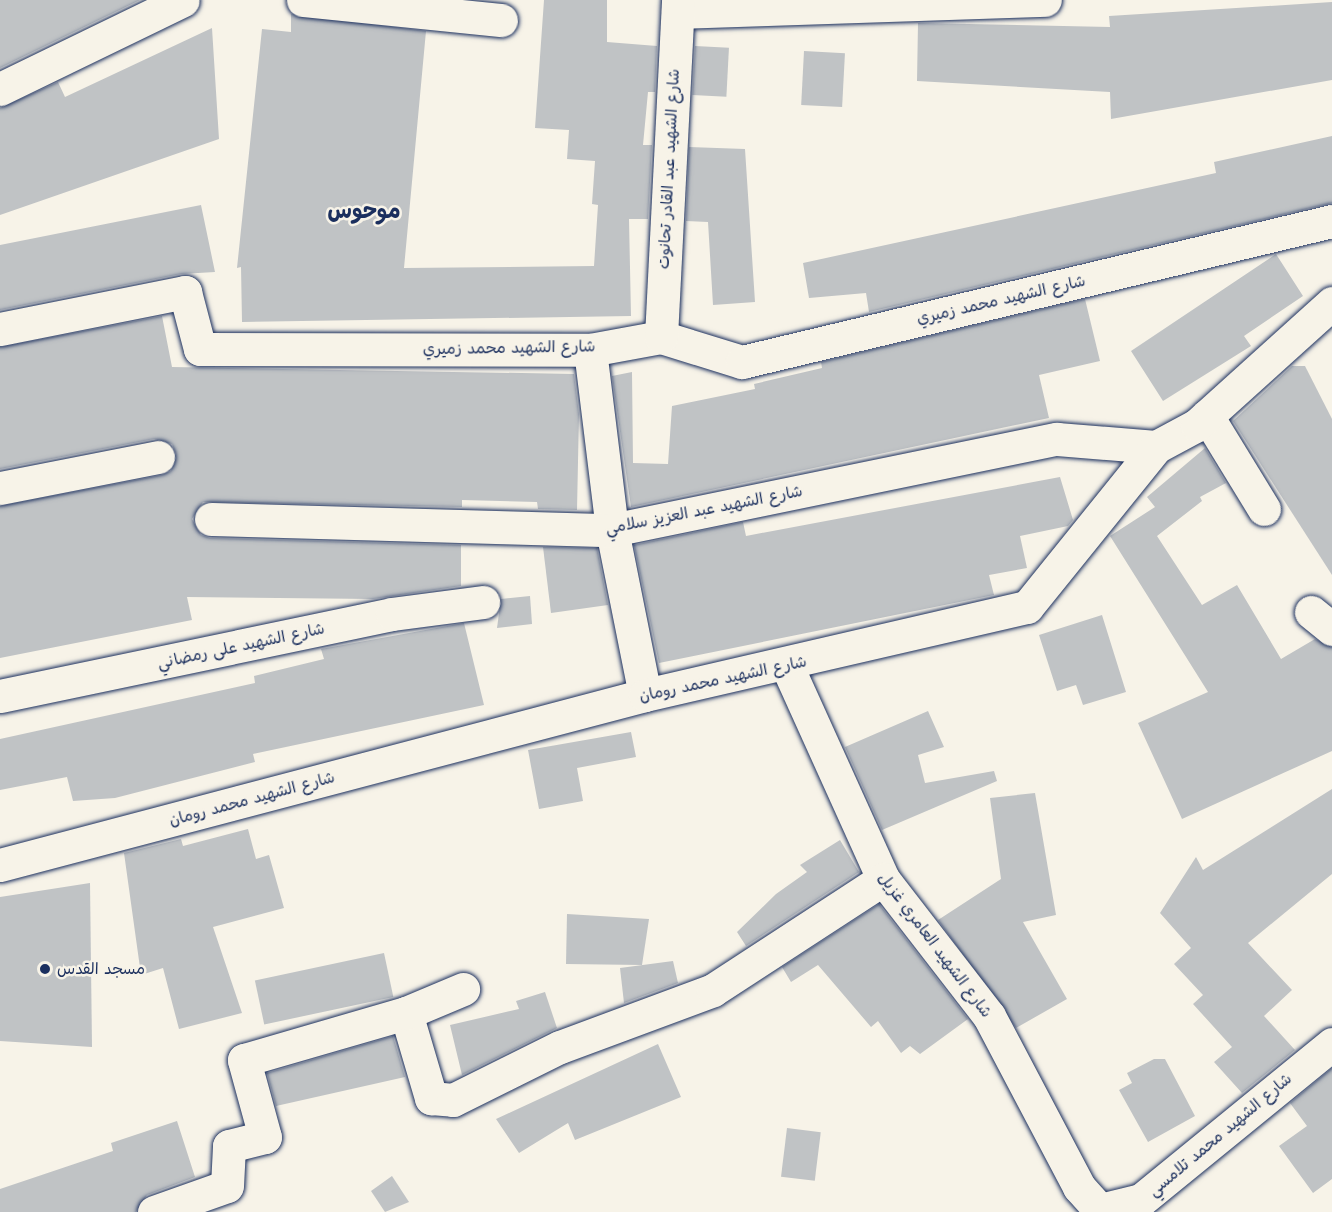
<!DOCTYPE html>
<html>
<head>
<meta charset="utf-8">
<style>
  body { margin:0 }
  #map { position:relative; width:1332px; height:1212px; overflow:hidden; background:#f7f3e8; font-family:"Comic Neue","Playpen Sans Arabic",sans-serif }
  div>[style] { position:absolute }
  .building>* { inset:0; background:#c0c3c5; transform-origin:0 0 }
  .roads { filter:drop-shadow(0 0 2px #1b2f5e) drop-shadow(0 0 2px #1b2f5e) }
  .minor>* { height:33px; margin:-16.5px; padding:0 16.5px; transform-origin:16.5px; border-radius:16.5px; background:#f7f3e8 }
  .dots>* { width:16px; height:16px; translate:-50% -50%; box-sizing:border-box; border:3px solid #f7f3e8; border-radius:50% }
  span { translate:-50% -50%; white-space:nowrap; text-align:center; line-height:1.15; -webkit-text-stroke:5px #f7f3e8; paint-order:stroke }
  .street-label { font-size:16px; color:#1b2f5e }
  .poi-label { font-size:16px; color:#1b2f5e }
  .left { translate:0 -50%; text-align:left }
  .district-label { font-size:22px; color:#1b2f5e; font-weight:700 }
</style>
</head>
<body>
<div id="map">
  <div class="building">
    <div style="clip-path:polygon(0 0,140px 0,0 68px)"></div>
    <div style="clip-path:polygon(544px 0,607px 0,607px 42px,657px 46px,655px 92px,648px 92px,643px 145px,652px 145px,648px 219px,629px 219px,631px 316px,242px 322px,241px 267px,237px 268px,262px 29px,291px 32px,291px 14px,426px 31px,404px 268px,594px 266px,598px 205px,592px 204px,595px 161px,567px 159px,569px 130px,535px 128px)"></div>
    <div style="clip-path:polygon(1332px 2px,1332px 80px,1111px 119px,1110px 92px,917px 81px,918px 23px,1110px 27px,1109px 16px)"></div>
    <div style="clip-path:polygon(212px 28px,219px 139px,0 215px,0 108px,58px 82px,65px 97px)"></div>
    <div style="left:695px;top:46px;width:34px;height:49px;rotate:3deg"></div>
    <div style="left:804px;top:51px;width:41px;height:54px;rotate:3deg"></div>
    <div style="clip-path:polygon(1332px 136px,1332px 203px,869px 312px,866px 293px,809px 298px,803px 263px,1216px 173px,1214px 162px)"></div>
    <div style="clip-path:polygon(689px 147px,745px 149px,755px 302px,713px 305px,708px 222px,686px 221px)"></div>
    <div style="clip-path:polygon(201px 205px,215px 272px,181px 274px,0 310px,0 245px)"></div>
    <div style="clip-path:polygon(1276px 254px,1303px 296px,1244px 336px,1251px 346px,1163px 401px,1131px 351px)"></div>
    <div style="clip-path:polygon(1085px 299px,1100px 361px,1039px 375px,1049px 418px,631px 507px,612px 376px,632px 372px,633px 463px,668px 464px,672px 406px,755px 389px,754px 384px,822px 368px,821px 362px)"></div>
    <div style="clip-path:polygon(162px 316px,172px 367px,574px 374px,579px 414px,577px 510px,538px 509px,537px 502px,462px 500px,462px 507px,203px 502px,192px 519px,201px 535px,210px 538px,461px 545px,461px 586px,373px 599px,187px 597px,192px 620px,0 658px,0 506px,162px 475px,171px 471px,176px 454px,172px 444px,154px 439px,0 469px,0 347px)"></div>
    <div style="clip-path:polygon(1292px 366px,1305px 366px,1332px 419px,1332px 575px,1233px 421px)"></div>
    <div style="clip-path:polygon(1205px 448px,1226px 483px,1200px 497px,1202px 501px,1157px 536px,1202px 605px,1237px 585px,1281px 659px,1315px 639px,1332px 647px,1332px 751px,1182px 819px,1138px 723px,1208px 692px,1110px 536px,1155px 507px,1147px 497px)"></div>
    <div style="clip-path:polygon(1060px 477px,1073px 520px,1068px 526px,1020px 536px,1027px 568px,989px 575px,994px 595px,659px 663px,634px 545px,743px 522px,746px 536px)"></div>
    <div style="clip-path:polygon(543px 547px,597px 548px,608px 605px,551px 613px)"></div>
    <div style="clip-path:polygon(530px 596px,532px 624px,497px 628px,501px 599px)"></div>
    <div style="clip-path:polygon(1102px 615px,1126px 692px,1083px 705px,1076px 685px,1057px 691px,1039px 635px)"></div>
    <div style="clip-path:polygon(464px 623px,484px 705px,253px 754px,255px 762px,115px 798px,73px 801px,67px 777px,0 790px,0 739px,255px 683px,254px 676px,324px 659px,321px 649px)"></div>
    <div style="clip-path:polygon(928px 711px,944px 747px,918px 755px,925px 783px,994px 771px,997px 781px,882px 830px,845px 747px)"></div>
    <div style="clip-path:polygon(631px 732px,636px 757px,577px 768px,583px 801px,539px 809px,528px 750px)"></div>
    <div style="clip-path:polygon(1332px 789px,1332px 874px,1248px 943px,1292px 990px,1264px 1016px,1295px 1050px,1242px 1093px,1214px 1062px,1232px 1047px,1193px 1004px,1203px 995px,1174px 964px,1191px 948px,1160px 913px,1196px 857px,1203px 870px)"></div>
    <div style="clip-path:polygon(1035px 793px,1056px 915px,1023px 922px,1067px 999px,1016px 1028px,938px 920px,1001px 879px,990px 798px)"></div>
    <div style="clip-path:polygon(248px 829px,256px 859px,269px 855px,284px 908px,213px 927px,242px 1013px,179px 1029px,163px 968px,141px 975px,124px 853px,181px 839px,183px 846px)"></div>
    <div style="clip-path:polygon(840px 840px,859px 872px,746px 946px,737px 932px,776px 894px,807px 872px,800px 865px)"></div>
    <div style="clip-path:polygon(90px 883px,92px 1047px,0 1041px,0 897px)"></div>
    <div style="clip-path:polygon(879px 904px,968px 1019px,920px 1054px,910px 1046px,901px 1053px,878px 1021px,871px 1027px,818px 965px,791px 982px,782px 967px)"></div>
    <div style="clip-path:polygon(567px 914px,649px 919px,642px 965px,566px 964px)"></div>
    <div style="left:384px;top:953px;width:45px;height:132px;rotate:78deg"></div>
    <div style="clip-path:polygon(673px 961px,678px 983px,624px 1003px,620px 968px)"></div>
    <div style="clip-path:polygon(545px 992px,557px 1028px,462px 1075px,450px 1025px,519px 1009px,516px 1001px)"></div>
    <div style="clip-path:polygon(393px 1036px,405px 1077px,276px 1106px,267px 1073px)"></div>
    <div style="clip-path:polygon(658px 1044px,681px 1097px,575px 1140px,568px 1123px,519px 1153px,496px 1119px)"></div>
    <div style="clip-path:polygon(1154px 1059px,1165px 1059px,1195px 1116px,1148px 1142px,1119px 1090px,1132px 1083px,1127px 1073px)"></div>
    <div style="clip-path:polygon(1332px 1068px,1332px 1179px,1313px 1193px,1279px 1146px,1307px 1126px,1290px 1103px)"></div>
    <div style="clip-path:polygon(177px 1121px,195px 1177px,147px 1195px,136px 1212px,0 1212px,0 1189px,113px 1151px,111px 1143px)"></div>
    <div style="left:787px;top:1128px;width:34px;height:49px;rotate:7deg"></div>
    <div style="clip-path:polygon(392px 1176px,409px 1202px,385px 1212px,371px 1191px)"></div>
  </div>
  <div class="roads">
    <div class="minor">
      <div style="left:303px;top:0;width:199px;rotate:5.8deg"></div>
      <div style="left:678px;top:12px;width:367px;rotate:-1.9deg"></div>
      <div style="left:0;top:89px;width:203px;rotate:-25.9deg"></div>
      <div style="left:0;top:329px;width:189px;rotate:-11.3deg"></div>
      <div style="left:185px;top:292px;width:59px;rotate:75.3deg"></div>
      <div style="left:200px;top:349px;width:390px;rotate:0.1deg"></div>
      <div style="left:590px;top:350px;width:72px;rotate:-10.4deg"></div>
      <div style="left:661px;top:337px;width:85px;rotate:17.2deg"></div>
      <div style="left:742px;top:362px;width:607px;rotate:-13.44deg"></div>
      <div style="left:661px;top:337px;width:337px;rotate:-87.1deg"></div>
      <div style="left:590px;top:350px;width:181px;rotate:83deg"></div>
      <div style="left:612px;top:530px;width:168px;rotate:78.7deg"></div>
      <div style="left:1207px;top:416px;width:109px;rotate:58.5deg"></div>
      <div style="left:0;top:488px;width:161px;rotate:-11.1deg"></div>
      <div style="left:211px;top:519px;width:401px;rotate:1.6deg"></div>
      <div style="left:612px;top:530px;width:454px;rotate:-11.6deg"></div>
      <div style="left:1057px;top:439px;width:99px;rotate:4.6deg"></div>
      <div style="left:1311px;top:612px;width:27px;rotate:39deg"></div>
      <div style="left:787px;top:666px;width:234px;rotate:65.7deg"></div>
      <div style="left:883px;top:879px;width:173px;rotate:52.3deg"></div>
      <div style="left:989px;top:1016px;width:193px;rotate:62.2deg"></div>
      <div style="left:1079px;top:1187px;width:31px;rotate:48deg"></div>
      <div style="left:1100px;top:1210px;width:4px;rotate:153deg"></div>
      <div style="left:0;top:696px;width:400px;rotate:-11.8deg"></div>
      <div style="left:392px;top:614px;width:92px;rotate:-7.5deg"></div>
      <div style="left:0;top:865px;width:667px;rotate:-14.77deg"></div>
      <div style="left:645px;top:695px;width:392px;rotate:-13deg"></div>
      <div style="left:1027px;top:607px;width:206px;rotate:-51.1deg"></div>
      <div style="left:1156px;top:447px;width:47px;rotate:-28.2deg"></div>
      <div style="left:1197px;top:425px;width:182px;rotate:-42.1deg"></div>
      <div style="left:406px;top:1013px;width:89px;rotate:73.6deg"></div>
      <div style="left:431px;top:1098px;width:22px;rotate:5deg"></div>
      <div style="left:453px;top:1100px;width:119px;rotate:-26.4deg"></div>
      <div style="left:560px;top:1047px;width:163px;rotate:-20.4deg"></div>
      <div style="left:713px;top:990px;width:203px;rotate:-33.1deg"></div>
      <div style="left:1100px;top:1210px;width:42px;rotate:-13.7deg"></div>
      <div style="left:1141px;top:1200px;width:247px;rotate:-39.2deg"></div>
      <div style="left:154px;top:1212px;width:77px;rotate:-19.6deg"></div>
      <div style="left:227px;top:1186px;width:40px;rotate:-87.1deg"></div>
      <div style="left:229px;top:1146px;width:37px;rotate:-14deg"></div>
      <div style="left:265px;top:1137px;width:80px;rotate:-105.3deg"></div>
      <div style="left:244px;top:1060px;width:169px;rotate:-16.2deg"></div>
      <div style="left:406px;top:1013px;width:62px;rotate:-22.8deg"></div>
    </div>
  </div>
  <div class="dots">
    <div style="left:45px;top:969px;background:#1b2f5e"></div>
  </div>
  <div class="street-label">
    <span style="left:669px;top:169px;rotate:-87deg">شارع الشهيد عبد القادر تحانوت</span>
    <span style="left:1001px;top:300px;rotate:-13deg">شارع الشهيد محمد زميري</span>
    <span style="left:509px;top:348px;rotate:-1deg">شارع الشهيد محمد زميري</span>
    <span style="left:704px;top:510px;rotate:-11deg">شارع الشهيد عبد العزيز سلامي</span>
    <span style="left:241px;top:646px;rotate:-12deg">شارع الشهيد على رمضاني</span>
    <span style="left:723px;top:679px;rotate:-12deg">شارع الشهيد محمد رومان</span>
    <span style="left:252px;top:799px;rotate:-15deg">شارع الشهيد محمد رومان</span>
    <span style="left:935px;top:945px;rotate:53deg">شارع الشهيد العامري غزيل</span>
    <span style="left:1220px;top:1135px;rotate:-40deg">شارع الشهيد محمد تلامسي</span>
  </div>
  <div class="poi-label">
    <span class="left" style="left:57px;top:969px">مسجد القدس</span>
  </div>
  <div class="district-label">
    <span style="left:364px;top:212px">موحوس</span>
  </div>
</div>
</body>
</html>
